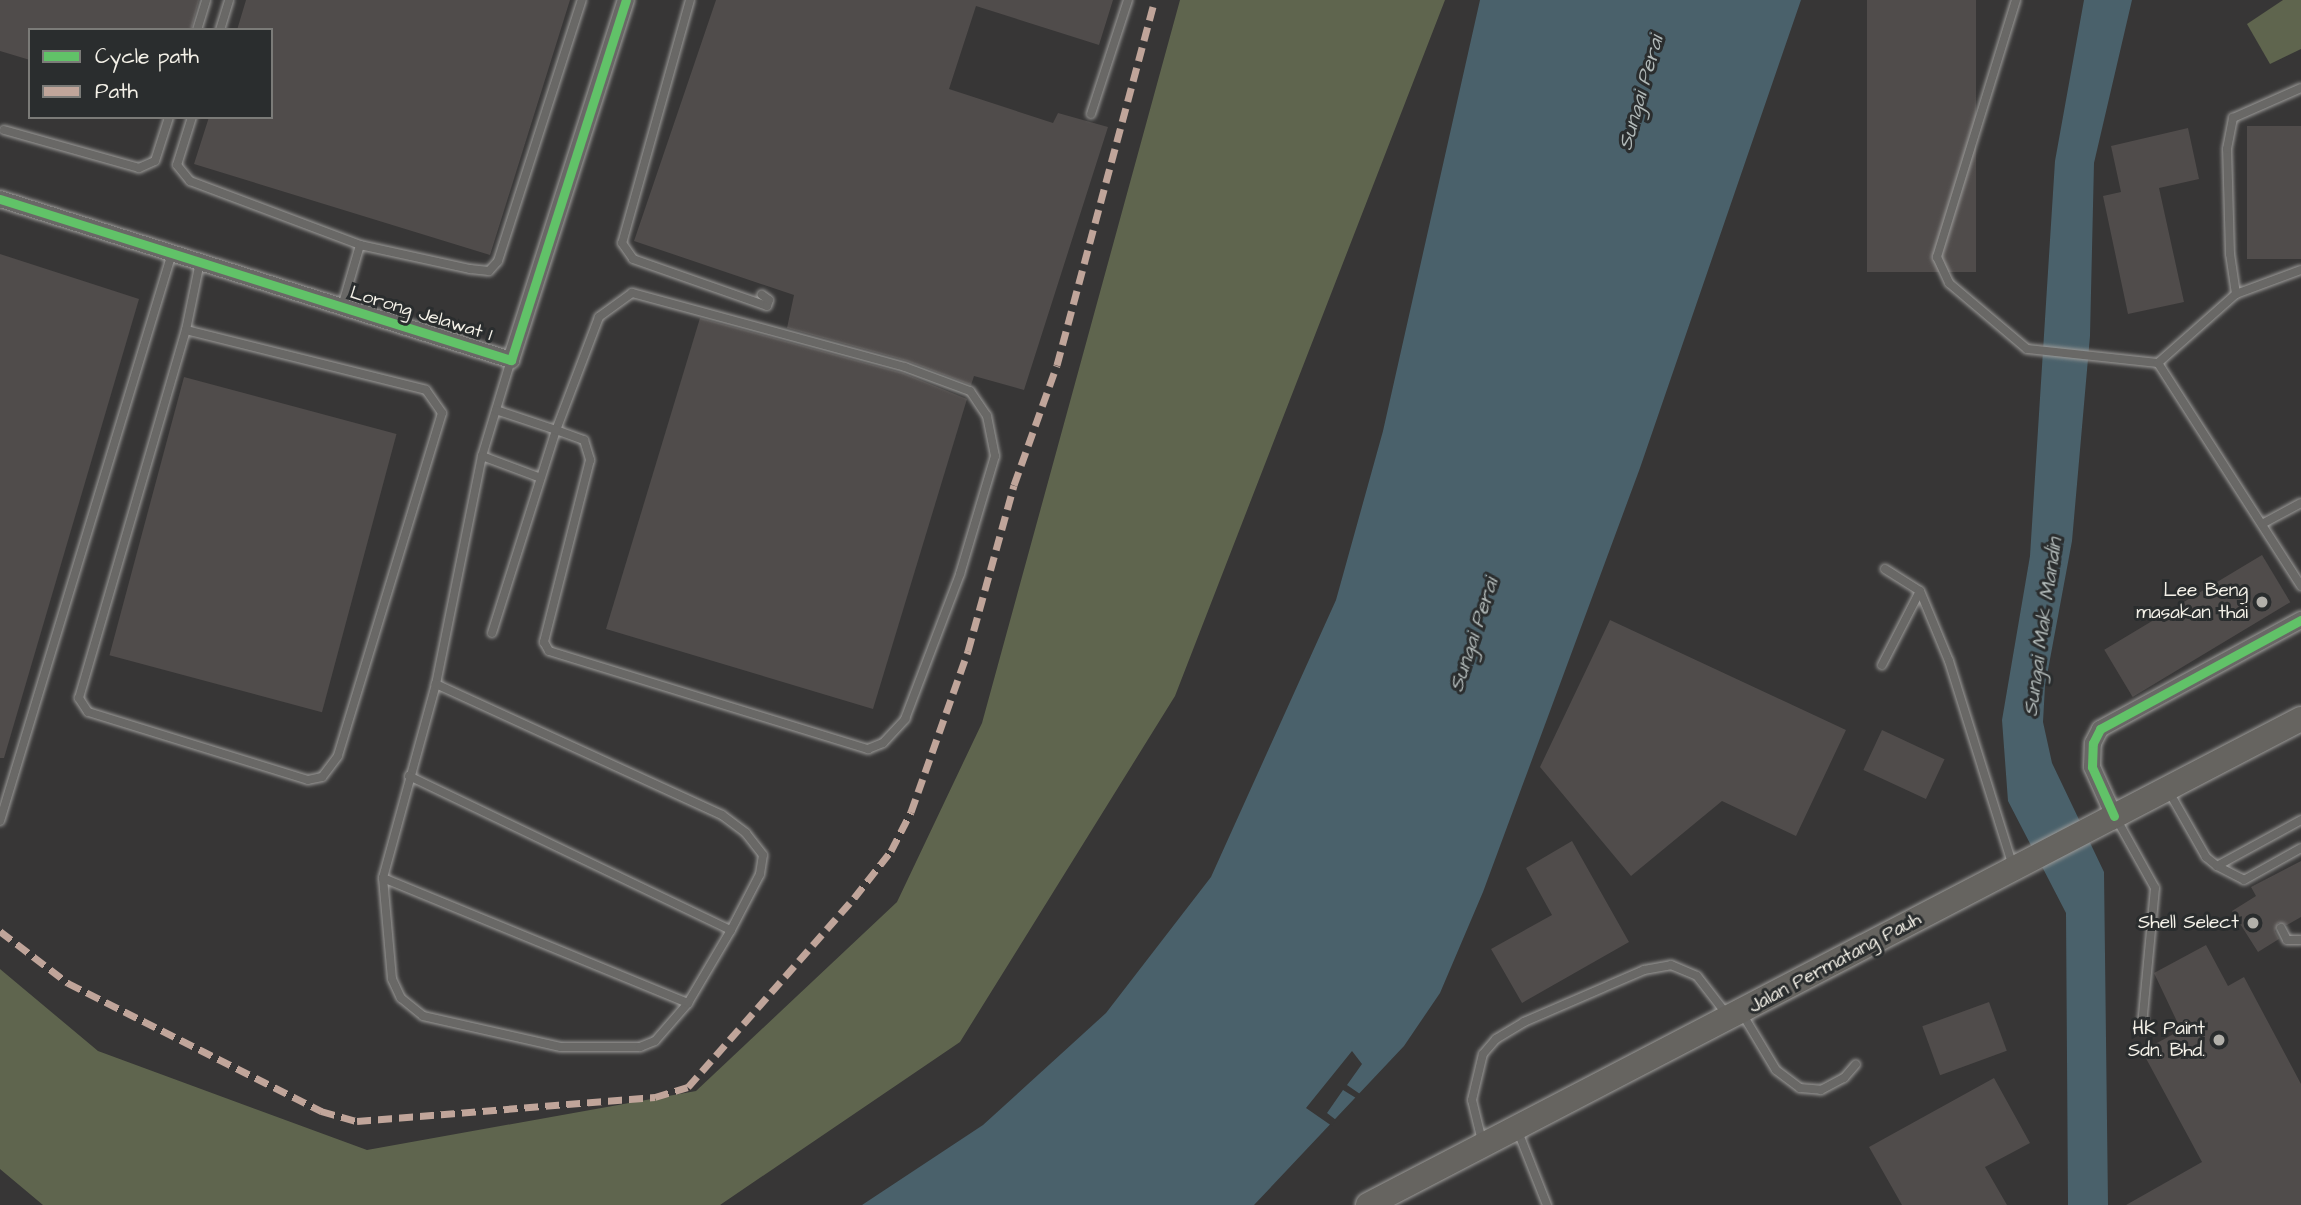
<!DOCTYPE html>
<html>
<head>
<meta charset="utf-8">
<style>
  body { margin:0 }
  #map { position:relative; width:2301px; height:1205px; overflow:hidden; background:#373636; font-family:"Architects Daughter",sans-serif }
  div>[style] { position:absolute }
  .green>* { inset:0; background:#5f654e }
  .water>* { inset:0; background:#4a616b }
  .pier>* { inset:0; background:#373636 }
  .building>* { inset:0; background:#504c4b; transform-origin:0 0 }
  .roads { filter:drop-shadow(0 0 2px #9d9c9a) drop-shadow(0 0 2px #9d9c9a) }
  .service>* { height:8px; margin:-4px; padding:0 4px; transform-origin:4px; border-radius:4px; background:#696866 }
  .minor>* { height:16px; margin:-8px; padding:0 8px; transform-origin:8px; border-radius:8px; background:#696866 }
  .primary>* { height:24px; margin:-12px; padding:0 12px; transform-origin:12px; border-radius:12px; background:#666460 }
  .quiet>* { height:7px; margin-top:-3.5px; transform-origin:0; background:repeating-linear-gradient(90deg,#c0a59a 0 14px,transparent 0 21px) }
  .cycleway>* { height:9px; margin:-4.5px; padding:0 4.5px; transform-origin:4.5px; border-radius:4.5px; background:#61c268 }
  .dots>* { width:19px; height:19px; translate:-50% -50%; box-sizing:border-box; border:4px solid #2a2d2e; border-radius:50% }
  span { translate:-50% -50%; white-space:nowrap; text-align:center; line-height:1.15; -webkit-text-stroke:6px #2a2d2e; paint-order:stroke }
  .street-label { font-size:19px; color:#f4f1e8 }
  .poi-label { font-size:19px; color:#f4f1e8 }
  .right { translate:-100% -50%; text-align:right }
  .water-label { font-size:21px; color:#b1b9b8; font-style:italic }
  .legend { position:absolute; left:28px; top:28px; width:245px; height:91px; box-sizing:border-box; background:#2a2d2e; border:2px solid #7b7b78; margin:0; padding:9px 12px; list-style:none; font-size:21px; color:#f4f1e8 }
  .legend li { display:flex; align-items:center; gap:14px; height:35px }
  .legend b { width:35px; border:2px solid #7b7b78 }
</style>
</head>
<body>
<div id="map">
  <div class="green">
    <div style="clip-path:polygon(1180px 0,1445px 0,1175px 696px,960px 1042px,720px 1205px,43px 1205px,0 1169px,0 969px,98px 1051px,367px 1150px,696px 1091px,897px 902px,982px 723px)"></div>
    <div style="clip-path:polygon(2283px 0,2301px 0,2301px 49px,2270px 64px,2247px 24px)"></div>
  </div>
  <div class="water">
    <div style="clip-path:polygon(1480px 0,1801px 0,1640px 468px,1483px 892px,1440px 993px,1404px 1046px,1254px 1205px,862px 1205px,983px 1125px,1106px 1013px,1211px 877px,1336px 600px,1383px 431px)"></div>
    <div style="clip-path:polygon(2084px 0,2132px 0,2094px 163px,2090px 336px,2072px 541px,2045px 686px,2043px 722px,2052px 763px,2104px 872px,2108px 1205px,2068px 1205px,2066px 913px,2008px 801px,2002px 720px,2030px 556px,2055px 161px)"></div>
  </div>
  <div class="pier">
    <div style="clip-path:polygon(1352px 1051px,1362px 1064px,1347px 1085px,1360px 1094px,1356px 1098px,1343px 1090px,1327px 1113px,1336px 1120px,1332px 1126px,1306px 1108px)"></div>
  </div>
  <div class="building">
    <div style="clip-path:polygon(0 0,199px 0,191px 30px,30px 30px,30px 60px,0 51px)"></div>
    <div style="clip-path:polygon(246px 0,570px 0,490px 255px,194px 164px,209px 117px,271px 117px,271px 30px,237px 30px)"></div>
    <div style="clip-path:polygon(716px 0,1113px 0,1099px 45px,976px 6px,949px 89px,1053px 123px,1058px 113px,1108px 127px,1024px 390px,974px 376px,971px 385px,907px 361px,787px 328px,794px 295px,634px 241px)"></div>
    <div style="left:1867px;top:0;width:109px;height:272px"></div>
    <div style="left:2301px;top:126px;width:133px;height:54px;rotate:90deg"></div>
    <div style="clip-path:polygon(2188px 128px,2199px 179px,2159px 188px,2184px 302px,2128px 314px,2103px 196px,2121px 192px,2111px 146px)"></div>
    <div style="clip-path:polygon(0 254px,139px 299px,4px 758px,0 758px)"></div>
    <div style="clip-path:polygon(700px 318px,903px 373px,967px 399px,873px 709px,606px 629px)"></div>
    <div style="left:184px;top:377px;width:220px;height:288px;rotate:15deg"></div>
    <div style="left:2262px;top:555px;width:55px;height:184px;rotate:59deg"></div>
    <div style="clip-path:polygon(1610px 620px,1846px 730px,1796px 836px,1722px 801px,1631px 876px,1540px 767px)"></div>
    <div style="left:1882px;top:730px;width:69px;height:44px;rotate:25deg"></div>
    <div style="clip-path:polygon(1572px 841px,1629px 942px,1522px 1003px,1491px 949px,1552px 915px,1526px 868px)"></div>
    <div style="clip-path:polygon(2301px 861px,2301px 917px,2287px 925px,2278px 923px,2275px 931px,2279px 939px,2258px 952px,2232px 911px,2256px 896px,2251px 887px)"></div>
    <div style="clip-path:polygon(2206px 945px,2228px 986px,2244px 977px,2301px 1084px,2301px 1205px,2126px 1205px,2202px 1162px,2142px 1051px,2181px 1030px,2154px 973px)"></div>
    <div style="left:1989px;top:1002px;width:52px;height:71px;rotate:70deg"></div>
    <div style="clip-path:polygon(1994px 1078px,2030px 1143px,1985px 1167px,2007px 1205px,1902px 1205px,1869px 1147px)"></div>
  </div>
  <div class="roads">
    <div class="service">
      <div style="left:690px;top:0;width:252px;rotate:105.6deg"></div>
      <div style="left:622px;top:243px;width:19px;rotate:55deg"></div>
      <div style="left:633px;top:259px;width:142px;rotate:19.3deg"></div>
      <div style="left:767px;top:306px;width:6px;rotate:-72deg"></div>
      <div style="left:769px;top:300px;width:9px;rotate:-144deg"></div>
      <div style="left:2016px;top:0;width:269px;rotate:107.1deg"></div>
      <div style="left:1937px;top:257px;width:29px;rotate:65deg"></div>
      <div style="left:1949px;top:283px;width:102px;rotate:40.2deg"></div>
      <div style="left:2027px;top:349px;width:132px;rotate:6.1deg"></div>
      <div style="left:2158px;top:363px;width:265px;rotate:57.3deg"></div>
      <div style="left:197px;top:30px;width:31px;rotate:-73deg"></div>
      <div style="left:220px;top:30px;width:31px;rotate:-73deg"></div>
      <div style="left:1091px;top:114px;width:120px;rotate:-72deg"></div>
      <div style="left:192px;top:117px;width:50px;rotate:107.4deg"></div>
      <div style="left:177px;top:165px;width:21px;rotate:51deg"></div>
      <div style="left:190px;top:181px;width:182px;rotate:20.6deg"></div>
      <div style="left:360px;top:245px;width:65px;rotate:106.2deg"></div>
      <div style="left:4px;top:130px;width:140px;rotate:15.7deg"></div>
      <div style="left:139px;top:168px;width:17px;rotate:-24deg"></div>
      <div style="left:155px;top:161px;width:46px;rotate:-72.3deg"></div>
      <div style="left:360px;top:245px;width:113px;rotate:12.3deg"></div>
      <div style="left:470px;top:269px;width:19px;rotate:6deg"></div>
      <div style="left:489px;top:271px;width:13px;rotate:-48deg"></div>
      <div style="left:498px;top:261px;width:274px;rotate:-72.2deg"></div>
      <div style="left:2236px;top:294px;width:40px;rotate:-98.5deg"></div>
      <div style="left:2230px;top:254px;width:105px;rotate:-91.6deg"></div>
      <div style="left:2227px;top:149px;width:32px;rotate:-79deg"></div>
      <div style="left:2233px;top:118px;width:74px;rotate:-23.8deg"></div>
      <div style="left:186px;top:330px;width:247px;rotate:14deg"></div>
      <div style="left:426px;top:390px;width:28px;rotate:55deg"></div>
      <div style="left:442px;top:413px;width:358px;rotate:106.9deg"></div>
      <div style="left:338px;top:756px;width:26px;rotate:127deg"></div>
      <div style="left:322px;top:777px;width:14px;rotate:168deg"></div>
      <div style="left:308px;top:780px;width:230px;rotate:-162.8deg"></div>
      <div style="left:88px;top:712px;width:17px;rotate:-123deg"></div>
      <div style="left:79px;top:698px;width:383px;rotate:-73.8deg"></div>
      <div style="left:186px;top:330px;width:69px;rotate:-78.4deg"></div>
      <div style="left:511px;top:360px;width:100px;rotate:106.8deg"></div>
      <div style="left:482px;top:456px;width:233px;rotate:101.4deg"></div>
      <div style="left:436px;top:684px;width:201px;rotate:105.3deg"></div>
      <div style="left:383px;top:878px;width:101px;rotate:84.9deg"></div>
      <div style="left:392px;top:979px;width:21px;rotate:65deg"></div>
      <div style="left:401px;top:998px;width:28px;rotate:39deg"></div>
      <div style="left:423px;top:1016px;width:141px;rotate:12.7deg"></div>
      <div style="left:561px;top:1047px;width:79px"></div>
      <div style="left:640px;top:1047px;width:16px;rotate:-22deg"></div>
      <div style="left:655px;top:1041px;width:50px;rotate:-49deg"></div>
      <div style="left:2158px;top:363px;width:104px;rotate:-41.5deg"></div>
      <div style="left:2236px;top:294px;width:69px;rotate:-20.3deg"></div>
      <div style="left:482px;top:456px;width:60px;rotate:20.6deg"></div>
      <div style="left:2262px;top:524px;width:44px;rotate:-28.3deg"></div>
      <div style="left:1885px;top:569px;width:41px;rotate:32.2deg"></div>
      <div style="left:1920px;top:591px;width:76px;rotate:67.5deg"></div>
      <div style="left:1949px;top:661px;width:215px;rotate:72.7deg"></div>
      <div style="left:492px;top:633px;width:213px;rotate:-72.5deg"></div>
      <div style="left:556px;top:430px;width:30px;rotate:20deg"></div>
      <div style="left:584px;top:440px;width:21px;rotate:73deg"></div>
      <div style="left:590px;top:460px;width:188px;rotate:104.2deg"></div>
      <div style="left:544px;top:642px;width:10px;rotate:61deg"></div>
      <div style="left:549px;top:651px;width:334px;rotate:17.1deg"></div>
      <div style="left:868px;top:749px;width:16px;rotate:-22deg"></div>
      <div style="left:883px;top:743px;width:33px;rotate:-47deg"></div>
      <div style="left:905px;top:719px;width:155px;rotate:-69.2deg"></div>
      <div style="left:960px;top:574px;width:123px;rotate:-73.5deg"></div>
      <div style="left:995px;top:456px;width:41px;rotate:-101.3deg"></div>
      <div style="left:987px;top:416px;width:30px;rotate:-124deg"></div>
      <div style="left:970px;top:391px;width:69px;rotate:-159.7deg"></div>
      <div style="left:905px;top:367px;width:283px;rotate:-164.8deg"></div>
      <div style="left:632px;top:293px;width:41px;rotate:144deg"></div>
      <div style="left:599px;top:317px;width:121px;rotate:110.8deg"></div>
      <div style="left:556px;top:430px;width:63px;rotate:-161.6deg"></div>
      <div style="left:1882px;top:665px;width:83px;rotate:-62.8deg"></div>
      <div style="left:409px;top:776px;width:357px;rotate:25.6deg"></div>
      <div style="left:731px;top:930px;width:63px;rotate:-62.6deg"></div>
      <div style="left:760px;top:874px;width:19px;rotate:-81deg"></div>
      <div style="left:763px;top:855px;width:28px;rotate:-128deg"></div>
      <div style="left:746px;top:833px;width:30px;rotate:-143deg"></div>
      <div style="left:722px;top:815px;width:315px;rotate:-155.4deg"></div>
      <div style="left:2168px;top:790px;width:77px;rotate:60.4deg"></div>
      <div style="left:2206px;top:857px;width:14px;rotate:39deg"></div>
      <div style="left:2217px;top:866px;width:96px;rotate:-28.7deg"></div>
      <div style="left:2116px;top:818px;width:80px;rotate:60.9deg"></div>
      <div style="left:2155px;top:888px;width:138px;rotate:95.4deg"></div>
      <div style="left:0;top:821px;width:593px;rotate:-73.15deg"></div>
      <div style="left:2217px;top:866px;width:30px;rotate:27deg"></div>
      <div style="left:2244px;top:880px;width:65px;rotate:-29.3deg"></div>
      <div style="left:383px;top:878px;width:330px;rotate:22.3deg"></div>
      <div style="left:688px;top:1003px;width:85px;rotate:-59.5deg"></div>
      <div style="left:2281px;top:928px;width:13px;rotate:63deg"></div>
      <div style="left:2287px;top:940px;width:14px"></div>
      <div style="left:1743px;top:1015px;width:64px;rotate:59deg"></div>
      <div style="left:1776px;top:1070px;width:30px;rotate:37deg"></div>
      <div style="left:1800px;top:1088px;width:21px;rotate:5deg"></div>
      <div style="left:1821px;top:1090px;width:26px;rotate:-28deg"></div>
      <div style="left:1844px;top:1078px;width:18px;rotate:-49deg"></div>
      <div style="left:1517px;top:1129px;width:82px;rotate:68.5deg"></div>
      <div style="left:1482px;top:1141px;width:42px;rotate:-103.7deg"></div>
      <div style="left:1472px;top:1100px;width:47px;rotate:-76.6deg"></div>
      <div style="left:1483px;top:1054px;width:20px;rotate:-49deg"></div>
      <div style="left:1496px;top:1039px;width:33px;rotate:-31deg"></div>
      <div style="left:1524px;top:1022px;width:131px;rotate:-23.4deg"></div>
      <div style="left:1644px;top:970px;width:27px;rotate:-10deg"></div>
      <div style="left:1671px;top:965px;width:28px;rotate:23deg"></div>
      <div style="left:1697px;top:976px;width:51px;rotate:52.2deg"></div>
    </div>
    <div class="minor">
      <div style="left:0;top:199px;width:536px;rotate:17.49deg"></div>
      <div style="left:511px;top:360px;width:378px;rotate:-72.3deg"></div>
      <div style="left:2114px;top:816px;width:54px;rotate:-114.2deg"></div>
      <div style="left:2092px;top:767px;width:24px;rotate:-88deg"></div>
      <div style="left:2093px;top:743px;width:16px;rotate:-63deg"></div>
      <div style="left:2100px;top:729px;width:229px;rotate:-28.5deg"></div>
    </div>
    <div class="primary">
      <div style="left:1368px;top:1205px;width:1052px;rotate:-27.52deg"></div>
    </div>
  </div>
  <div class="quiet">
    <div style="left:0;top:931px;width:86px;rotate:37.4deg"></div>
    <div style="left:68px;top:983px;width:284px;rotate:26.8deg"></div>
    <div style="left:321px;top:1111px;width:37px;rotate:16deg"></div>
    <div style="left:357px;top:1121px;width:299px;rotate:-4.6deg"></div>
    <div style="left:655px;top:1097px;width:34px;rotate:-17deg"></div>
    <div style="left:688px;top:1087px;width:252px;rotate:-48.7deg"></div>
    <div style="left:854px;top:898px;width:60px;rotate:-51.8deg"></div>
    <div style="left:891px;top:851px;width:44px;rotate:-62.9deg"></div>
    <div style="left:911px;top:812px;width:171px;rotate:-70.5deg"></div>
    <div style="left:968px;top:651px;width:172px;rotate:-74.5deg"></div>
    <div style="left:1014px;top:485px;width:127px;rotate:-70.3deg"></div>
    <div style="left:1057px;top:365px;width:378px;rotate:-75deg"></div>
  </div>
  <div class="cycleway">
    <div style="left:0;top:199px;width:536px;rotate:17.49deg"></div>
    <div style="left:511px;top:360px;width:378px;rotate:-72.3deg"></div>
    <div style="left:2114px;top:816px;width:54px;rotate:-114.2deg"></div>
    <div style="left:2092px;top:767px;width:24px;rotate:-88deg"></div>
    <div style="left:2093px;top:743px;width:16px;rotate:-63deg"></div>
    <div style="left:2100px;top:729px;width:229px;rotate:-28.5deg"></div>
  </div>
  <div class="dots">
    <div style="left:2262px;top:602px;background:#b2b0aa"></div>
    <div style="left:2253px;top:923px;background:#b2b0aa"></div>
    <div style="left:2219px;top:1040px;background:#b2b0aa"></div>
  </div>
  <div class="street-label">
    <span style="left:421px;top:314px;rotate:17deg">Lorong Jelawat 1</span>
    <span style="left:1835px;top:963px;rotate:-28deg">Jalan Permatang Pauh</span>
  </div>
  <div class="poi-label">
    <span class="right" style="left:2248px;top:602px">Lee Beng<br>masakan thai</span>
    <span class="right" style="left:2239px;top:923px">Shell Select</span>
    <span class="right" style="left:2205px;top:1040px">HK Paint<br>Sdn. Bhd.</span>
  </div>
  <div class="water-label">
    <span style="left:1641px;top:93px;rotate:-74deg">Sungai Perai</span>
    <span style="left:2043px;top:627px;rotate:-82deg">Sungai Mak Mandin</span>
    <span style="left:1474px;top:635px;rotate:-72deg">Sungai Perai</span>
  </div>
  <ul class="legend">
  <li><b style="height:9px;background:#61c268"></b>Cycle path</li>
  <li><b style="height:9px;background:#c0a59a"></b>Path</li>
  </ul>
</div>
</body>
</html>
